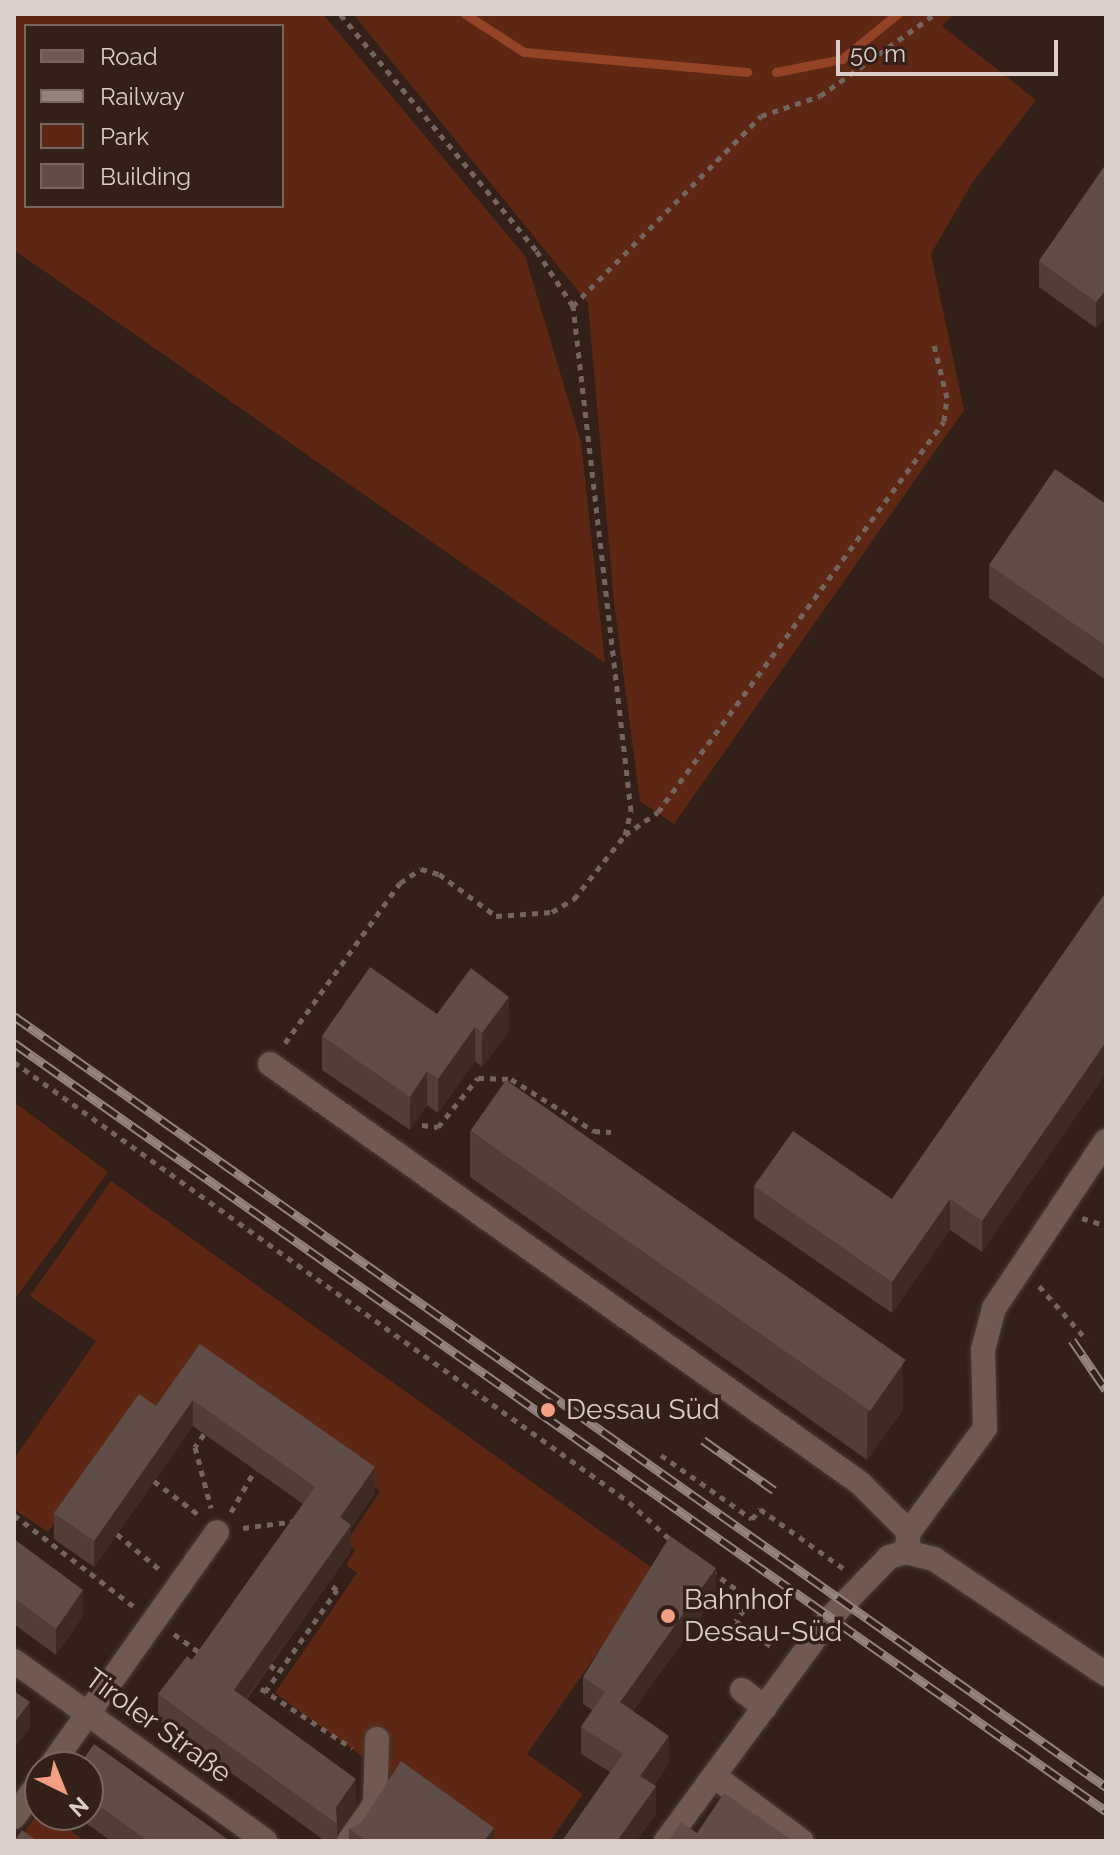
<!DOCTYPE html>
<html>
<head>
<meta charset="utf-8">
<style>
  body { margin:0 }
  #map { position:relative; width:1120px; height:1855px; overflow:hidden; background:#322019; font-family:Raleway,sans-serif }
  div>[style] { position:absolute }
  .green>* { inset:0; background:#5e2713 }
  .stream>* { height:9px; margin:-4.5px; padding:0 4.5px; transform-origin:4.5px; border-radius:4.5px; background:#954326 }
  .path>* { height:5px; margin-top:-2.5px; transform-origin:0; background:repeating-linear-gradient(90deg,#74645e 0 6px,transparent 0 12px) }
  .roads { filter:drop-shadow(0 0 2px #4b3c37) drop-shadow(0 0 2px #4b3c37) }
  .minor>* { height:24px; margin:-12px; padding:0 12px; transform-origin:12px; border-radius:12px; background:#6f5951 }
  .rail>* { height:9px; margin-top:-4.5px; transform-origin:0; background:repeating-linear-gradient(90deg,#322019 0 18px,#93847e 0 36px); box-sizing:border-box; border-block:2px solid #93847e }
  .wall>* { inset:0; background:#513e37 }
  .shaded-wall>* { inset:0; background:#3f2b24 }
  .building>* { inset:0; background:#604d47; transform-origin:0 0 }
  .dots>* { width:22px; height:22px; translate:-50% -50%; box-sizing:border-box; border:4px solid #322019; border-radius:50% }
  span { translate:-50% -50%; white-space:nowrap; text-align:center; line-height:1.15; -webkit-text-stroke:7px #322019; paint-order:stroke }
  .poi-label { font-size:28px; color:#dbcec9 }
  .left { translate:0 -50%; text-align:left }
  .street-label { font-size:28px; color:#dbcec9 }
  .frame { position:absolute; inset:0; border:16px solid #dbcec9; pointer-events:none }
  .legend { position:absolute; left:24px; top:24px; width:260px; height:184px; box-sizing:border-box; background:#322019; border:2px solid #76665f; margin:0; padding:10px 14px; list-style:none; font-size:24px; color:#dbcec9 }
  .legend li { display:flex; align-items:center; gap:16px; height:40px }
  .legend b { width:40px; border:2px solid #76665f }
  .north { position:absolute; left:24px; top:1751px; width:80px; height:80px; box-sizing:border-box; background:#322019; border:2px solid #76665f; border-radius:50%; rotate:137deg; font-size:22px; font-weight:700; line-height:32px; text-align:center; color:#dbcec9 }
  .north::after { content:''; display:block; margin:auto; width:28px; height:36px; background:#f39f83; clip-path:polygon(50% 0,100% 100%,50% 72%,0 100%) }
  .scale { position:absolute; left:836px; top:40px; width:222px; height:36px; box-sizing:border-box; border:4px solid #dbcec9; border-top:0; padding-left:10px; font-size:24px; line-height:28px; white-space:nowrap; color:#dbcec9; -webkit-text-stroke:6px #322019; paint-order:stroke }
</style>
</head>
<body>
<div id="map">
  <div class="green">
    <div style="clip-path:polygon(evenodd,14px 14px,323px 14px,525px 256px,581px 442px,605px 663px,14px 250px,14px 14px,26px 26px,282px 26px,282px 206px,26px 206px,26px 26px)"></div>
    <div style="clip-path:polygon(353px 14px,954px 14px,942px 26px,1036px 100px,972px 183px,931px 254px,964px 410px,674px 824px,640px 801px,614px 603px,588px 303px)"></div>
    <div style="clip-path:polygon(14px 1102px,108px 1172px,14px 1300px)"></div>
    <div style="clip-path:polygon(111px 1181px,655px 1570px,527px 1754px,583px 1794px,550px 1841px,479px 1841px,275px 1693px,357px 1573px,346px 1565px,355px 1550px,346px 1543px,380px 1491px,200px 1363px,155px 1425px,132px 1411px,48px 1532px,14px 1509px,14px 1459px,96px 1341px,30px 1296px)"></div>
    <div style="clip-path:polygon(40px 1810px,63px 1815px,59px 1822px,85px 1841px,30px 1841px,22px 1835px)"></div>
  </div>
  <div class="stream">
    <div style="left:465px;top:14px;width:70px;rotate:32.8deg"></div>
    <div style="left:524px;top:52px;width:224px;rotate:5.1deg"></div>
    <div style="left:776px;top:72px;width:67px;rotate:-11.1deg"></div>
    <div style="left:842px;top:59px;width:71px;rotate:-39.3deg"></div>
  </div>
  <div class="path">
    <div style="left:573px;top:306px;width:267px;rotate:-45.3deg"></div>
    <div style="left:761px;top:116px;width:62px;rotate:-18.7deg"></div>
    <div style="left:820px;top:96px;width:141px;rotate:-35.5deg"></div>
    <div style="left:625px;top:835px;width:40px;rotate:-34.9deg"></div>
    <div style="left:658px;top:812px;width:484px;rotate:-53.8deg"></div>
    <div style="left:944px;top:421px;width:23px;rotate:-83deg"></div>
    <div style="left:947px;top:398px;width:59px;rotate:-103.8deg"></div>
    <div style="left:285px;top:1043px;width:197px;rotate:-54.3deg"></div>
    <div style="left:400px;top:883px;width:25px;rotate:-34deg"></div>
    <div style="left:421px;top:869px;width:19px;rotate:16deg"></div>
    <div style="left:439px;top:874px;width:71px;rotate:36.4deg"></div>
    <div style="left:496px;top:916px;width:56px;rotate:-4.1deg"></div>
    <div style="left:552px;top:912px;width:26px;rotate:-31deg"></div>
    <div style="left:574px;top:899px;width:82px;rotate:-51.4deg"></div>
    <div style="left:625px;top:835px;width:25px;rotate:-76deg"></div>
    <div style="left:631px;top:811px;width:508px;rotate:-96.55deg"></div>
    <div style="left:573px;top:306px;width:67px;rotate:-123.5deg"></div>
    <div style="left:536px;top:250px;width:307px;rotate:-129.7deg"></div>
    <div style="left:14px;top:1062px;width:756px;rotate:35.58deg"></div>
    <div style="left:629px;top:1502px;width:61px;rotate:42.3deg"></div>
    <div style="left:422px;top:1125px;width:16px;rotate:7deg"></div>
    <div style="left:438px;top:1127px;width:63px;rotate:-50.8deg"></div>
    <div style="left:478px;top:1078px;width:33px;rotate:2deg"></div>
    <div style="left:511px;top:1079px;width:98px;rotate:32.1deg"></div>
    <div style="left:594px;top:1131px;width:17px;rotate:3deg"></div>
    <div style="left:1082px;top:1218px;width:25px;rotate:18deg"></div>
    <div style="left:1039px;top:1286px;width:72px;rotate:48.4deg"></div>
    <div style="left:204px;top:1434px;width:16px;rotate:125deg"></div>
    <div style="left:195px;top:1447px;width:63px;rotate:75.3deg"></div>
    <div style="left:661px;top:1455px;width:111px;rotate:35.1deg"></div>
    <div style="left:752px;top:1519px;width:13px;rotate:-51deg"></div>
    <div style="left:760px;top:1509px;width:103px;rotate:35.5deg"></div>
    <div style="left:154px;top:1481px;width:56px;rotate:37.1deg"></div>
    <div style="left:231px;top:1512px;width:48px;rotate:-60.3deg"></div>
    <div style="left:14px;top:1515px;width:150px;rotate:37.4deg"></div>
    <div style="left:243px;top:1528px;width:53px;rotate:-7.5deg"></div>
    <div style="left:117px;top:1534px;width:55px;rotate:39.8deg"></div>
    <div style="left:711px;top:1571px;width:49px;rotate:35.9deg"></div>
    <div style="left:751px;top:1600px;width:26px;rotate:126deg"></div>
    <div style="left:736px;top:1621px;width:48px;rotate:35.7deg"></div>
    <div style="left:174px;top:1634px;width:34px;rotate:36deg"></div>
    <div style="left:270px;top:1665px;width:11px;rotate:41deg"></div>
    <div style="left:251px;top:1682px;width:121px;rotate:33.2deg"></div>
    <div style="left:265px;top:1692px;width:125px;rotate:-54.8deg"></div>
    <div style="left:337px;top:1590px;width:11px;rotate:-142deg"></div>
  </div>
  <div class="roads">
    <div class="minor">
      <div style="left:270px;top:1064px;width:724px;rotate:35.38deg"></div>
      <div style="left:860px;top:1483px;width:69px;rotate:45deg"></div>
      <div style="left:907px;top:1546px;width:14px;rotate:-82deg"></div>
      <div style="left:909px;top:1532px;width:129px;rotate:-53.8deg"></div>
      <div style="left:985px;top:1428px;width:78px;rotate:-91.5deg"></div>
      <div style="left:983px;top:1350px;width:43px;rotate:-75.3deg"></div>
      <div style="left:994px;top:1308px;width:201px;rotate:-56.2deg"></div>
      <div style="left:14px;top:1661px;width:309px;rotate:35.6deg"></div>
      <div style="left:742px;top:1690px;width:29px;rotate:38deg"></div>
      <div style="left:50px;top:1767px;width:288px;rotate:-54.6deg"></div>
      <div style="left:714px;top:1776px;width:109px;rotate:36.5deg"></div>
      <div style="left:14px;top:1817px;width:44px;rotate:-54.2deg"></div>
      <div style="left:349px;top:1841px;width:45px;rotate:-54.9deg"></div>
      <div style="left:375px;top:1804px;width:65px;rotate:-88.2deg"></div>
      <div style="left:666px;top:1841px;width:275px;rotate:-53.7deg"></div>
      <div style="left:829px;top:1619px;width:86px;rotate:-45.9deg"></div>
      <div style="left:889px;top:1557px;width:18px;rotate:-16deg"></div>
      <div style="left:906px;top:1552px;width:29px;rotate:14deg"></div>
      <div style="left:934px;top:1559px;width:207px;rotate:33.8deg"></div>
    </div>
  </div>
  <div class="rail">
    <div style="left:14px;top:1016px;width:1337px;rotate:35.22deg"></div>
    <div style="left:14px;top:1043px;width:1335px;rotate:35.12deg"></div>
    <div style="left:1072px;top:1340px;width:60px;rotate:55.8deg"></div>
    <div style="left:703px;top:1440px;width:87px;rotate:35.2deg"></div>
  </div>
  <div class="wall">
    <div style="clip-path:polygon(1106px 164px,1106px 316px,1096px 328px,1039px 287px,1039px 261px)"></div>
    <div style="clip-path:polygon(1106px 504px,1106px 680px,989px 598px,989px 565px)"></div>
    <div style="clip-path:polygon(1106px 892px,982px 1252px,950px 1230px,892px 1313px,754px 1218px,754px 1186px,892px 1199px)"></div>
    <div style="clip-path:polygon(437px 1014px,509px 1031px,482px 1067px,475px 1061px,438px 1113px,427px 1105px,410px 1130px,322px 1070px,322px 1036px)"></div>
    <div style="clip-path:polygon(470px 1131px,903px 1410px,867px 1460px,470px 1177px)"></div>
    <div style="clip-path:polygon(200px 1344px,375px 1493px,351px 1528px,351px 1551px,247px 1699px,356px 1805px,337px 1832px,337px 1841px,325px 1841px,158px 1720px,158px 1694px,192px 1660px,303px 1504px,193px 1426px,94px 1567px,54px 1539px,54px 1513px,156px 1406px)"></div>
    <div style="clip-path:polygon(14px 1539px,83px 1616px,56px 1655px,14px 1624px)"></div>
    <div style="clip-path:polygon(716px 1595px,633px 1711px,669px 1763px,654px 1785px,656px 1814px,636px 1841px,562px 1841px,610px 1772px,581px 1754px,581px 1727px,592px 1710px,583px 1704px,583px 1677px)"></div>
    <div style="clip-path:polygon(88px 1767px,230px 1841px,111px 1841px,75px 1815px,88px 1815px)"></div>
    <div style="clip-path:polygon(349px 1829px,494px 1841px,349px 1841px)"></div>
  </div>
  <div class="shaded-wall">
    <div style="clip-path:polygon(1106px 290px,1106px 316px,1096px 328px,1096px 302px)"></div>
    <div style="clip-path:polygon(509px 997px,509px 1031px,482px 1067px,482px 1033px)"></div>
    <div style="clip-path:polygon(475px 1027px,475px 1061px,438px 1113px,438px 1079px)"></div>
    <div style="clip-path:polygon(1106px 1042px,1106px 1074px,982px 1252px,982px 1221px)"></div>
    <div style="clip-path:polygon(427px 1071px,427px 1105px,410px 1130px,410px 1097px)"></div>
    <div style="clip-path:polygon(950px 1199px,950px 1230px,892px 1313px,892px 1282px)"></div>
    <div style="clip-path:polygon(903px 1363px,903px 1410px,867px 1460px,867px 1414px)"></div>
    <div style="clip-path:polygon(193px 1400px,193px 1426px,94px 1567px,94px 1541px)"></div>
    <div style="clip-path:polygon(375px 1467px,375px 1493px,351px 1528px,351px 1551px,234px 1716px,234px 1690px,340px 1517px)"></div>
    <div style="clip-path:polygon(716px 1568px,716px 1595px,620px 1729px,620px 1702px)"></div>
    <div style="clip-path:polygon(83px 1590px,83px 1616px,56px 1655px,56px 1629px)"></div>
    <div style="clip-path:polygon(30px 1702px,30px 1728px,14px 1749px,14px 1723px)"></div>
    <div style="clip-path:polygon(669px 1736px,669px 1763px,640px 1803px,640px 1776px)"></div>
    <div style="clip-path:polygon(356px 1779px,356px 1805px,337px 1832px,336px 1807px)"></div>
    <div style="clip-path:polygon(656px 1786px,656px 1814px,636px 1841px,617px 1841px)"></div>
    <div style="clip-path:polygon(494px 1828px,494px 1841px,484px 1841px)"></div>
  </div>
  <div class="building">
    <div style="clip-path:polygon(1106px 164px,1106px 290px,1096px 302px,1039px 261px)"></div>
    <div style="clip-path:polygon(1055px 469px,1106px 504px,1106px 646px,989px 565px)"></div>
    <div style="clip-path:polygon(1106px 892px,1106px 1042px,982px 1221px,950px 1199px,892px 1282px,754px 1186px,793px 1131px,892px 1199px)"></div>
    <div style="clip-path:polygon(370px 967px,437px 1014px,471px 968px,509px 997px,482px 1033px,475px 1027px,438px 1079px,427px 1071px,410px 1097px,322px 1036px)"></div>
    <div style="left:506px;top:1080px;width:488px;height:62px;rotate:35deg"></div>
    <div style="clip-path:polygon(200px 1344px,375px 1467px,340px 1517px,351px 1525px,234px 1690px,356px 1779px,336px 1807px,337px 1824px,158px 1694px,187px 1656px,192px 1660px,315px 1487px,193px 1400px,94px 1541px,54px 1513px,139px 1394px,156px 1406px)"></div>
    <div style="clip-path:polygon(670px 1536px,716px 1568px,620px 1702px,669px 1736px,640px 1776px,656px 1786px,617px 1841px,562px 1841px,623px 1754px,581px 1727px,605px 1692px,583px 1677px)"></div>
    <div style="clip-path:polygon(14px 1539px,83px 1590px,56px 1629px,14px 1598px)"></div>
    <div style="clip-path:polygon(14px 1691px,30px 1702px,14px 1723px)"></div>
    <div style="clip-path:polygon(94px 1744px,230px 1841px,148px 1841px,88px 1798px,88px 1767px,78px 1767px)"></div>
    <div style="clip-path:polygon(401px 1761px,494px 1828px,484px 1841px,367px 1841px,349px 1829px,361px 1823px)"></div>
    <div style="clip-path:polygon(724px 1793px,793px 1841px,668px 1841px,681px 1822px,697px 1833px)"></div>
    <div style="clip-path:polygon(22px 1830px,37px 1841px,14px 1841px)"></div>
  </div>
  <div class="dots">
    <div style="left:548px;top:1410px;background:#f39f83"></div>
    <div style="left:668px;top:1616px;background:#f39f83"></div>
  </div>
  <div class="poi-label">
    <span class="left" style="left:566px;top:1410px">Dessau Süd</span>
    <span class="left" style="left:684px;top:1616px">Bahnhof<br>Dessau-Süd</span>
  </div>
  <div class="street-label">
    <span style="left:158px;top:1726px;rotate:36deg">Tiroler Straße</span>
  </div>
  <div class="frame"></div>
  <ul class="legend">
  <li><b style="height:10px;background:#6f5951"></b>Road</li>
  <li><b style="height:10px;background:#93847e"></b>Railway</li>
  <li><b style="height:22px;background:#5e2713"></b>Park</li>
  <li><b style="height:22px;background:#604d47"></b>Building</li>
  </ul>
  <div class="north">N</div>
  <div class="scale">50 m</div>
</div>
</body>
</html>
